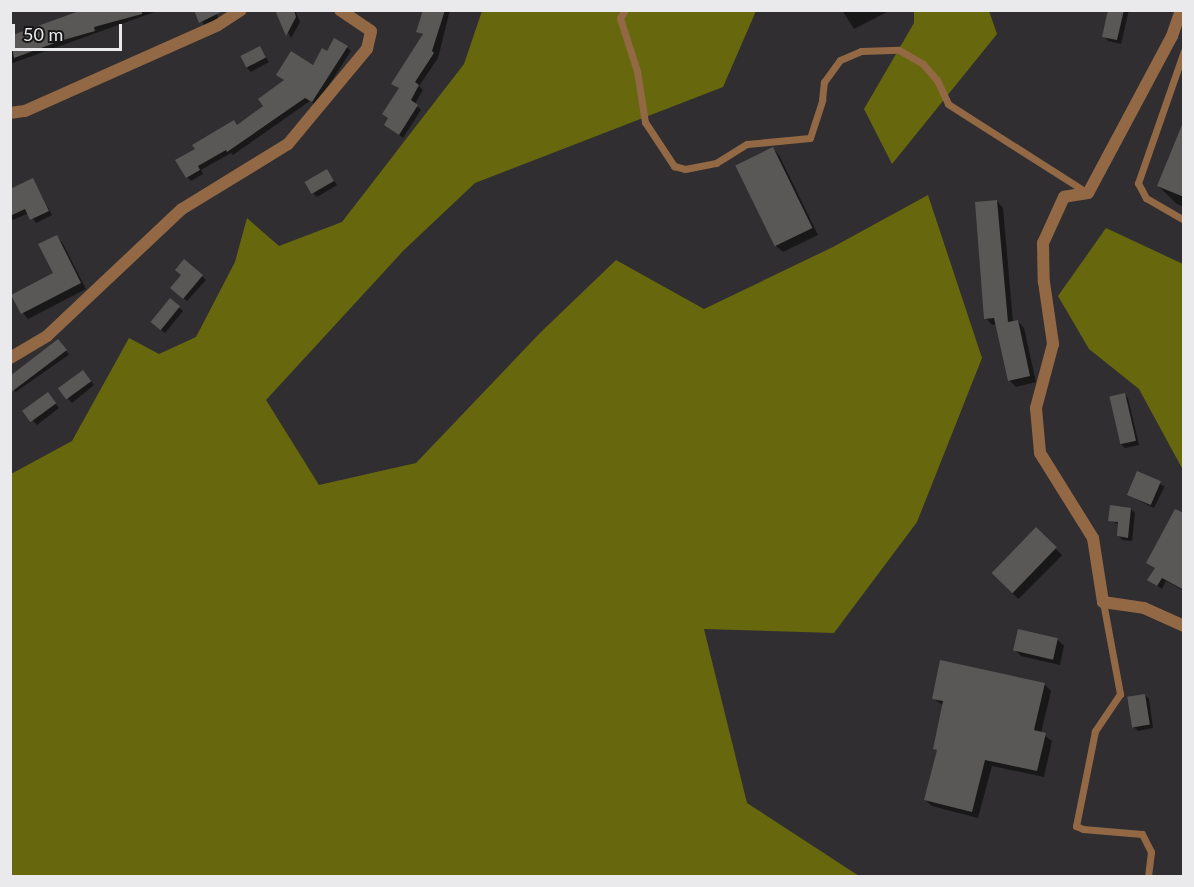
<!DOCTYPE html>
<html>
<head>
<meta charset="utf-8">
<style>
  body { margin:0 }
  #map { position:relative; width:1194px; height:887px; overflow:hidden; background:#302e30; font-family:Lato,sans-serif }
  div>[style] { position:absolute }
  .forest>* { inset:0; background:#67680d }
  .shadow>* { inset:0; background:#0007; transform-origin:0 0 }
  .building>* { inset:0; background:#595856; transform-origin:0 0 }
  .service>* { height:7px; margin:-3.5px; padding:0 3.5px; transform-origin:3.5px; border-radius:3.5px; background:#936845 }
  .minor>* { height:12px; margin:-6px; padding:0 6px; transform-origin:6px; border-radius:6px; background:#936845 }
  span { translate:-50% -50%; white-space:nowrap; text-align:center; line-height:1.15; -webkit-text-stroke:6px #171718; paint-order:stroke }
  .frame { position:absolute; inset:0; border:12px solid #eae9eb; pointer-events:none }
  .scale { position:absolute; left:12px; top:24px; width:110px; height:27px; box-sizing:border-box; border:3px solid #eae9eb; border-top:0; padding-left:8px; font-size:18px; line-height:21px; white-space:nowrap; color:#eae9eb; -webkit-text-stroke:4px #171718; paint-order:stroke }
</style>
</head>
<body>
<div id="map">
  <div class="forest">
    <div style="clip-path:polygon(482px 11px,756px 11px,723px 87px,475px 183px,404px 250px,266px 400px,319px 485px,416px 463px,540px 333px,616px 260px,704px 309px,833px 247px,928px 195px,982px 358px,917px 522px,834px 633px,704px 629px,747px 803px,859px 876px,11px 876px,11px 474px,72px 441px,129px 338px,159px 354px,196px 337px,235px 262px,247px 218px,279px 246px,342px 222px,464px 64px)"></div>
    <div style="clip-path:polygon(914px 11px,989px 11px,997px 34px,892px 164px,864px 109px,914px 23px)"></div>
    <div style="clip-path:polygon(1106px 228px,1183px 264px,1183px 470px,1139px 389px,1089px 349px,1058px 296px)"></div>
  </div>
  <div class="shadow">
    <div style="clip-path:polygon(89px 10px,160px 10px,10px 64px,10px 41px)"></div>
    <div style="clip-path:polygon(196px 10px,215px 10px,219px 20px,205px 26px)"></div>
    <div style="clip-path:polygon(276px 10px,295px 10px,300px 22px,291px 38px)"></div>
    <div style="clip-path:polygon(424px 10px,450px 10px,438px 58px,419px 86px,423px 90px,415px 104px,421px 110px,403px 138px,386px 125px,400px 89px,393px 83px,424px 36px,418px 31px)"></div>
    <div style="clip-path:polygon(842px 10px,889px 10px,889px 11px,854px 29px)"></div>
    <div style="clip-path:polygon(1105px 10px,1129px 10px,1121px 44px,1108px 41px,1104px 36px,1109px 15px)"></div>
    <div style="clip-path:polygon(347px 47px,351px 51px,316px 105px,310px 101px,233px 155px,231px 153px,201px 170px,203px 174px,191px 181px,187px 177px,178px 160px,238px 126px,327px 53px)"></div>
    <div style="clip-path:polygon(260px 48px,269px 62px,251px 72px,247px 68px)"></div>
    <div style="clip-path:polygon(1184px 134px,1184px 207px,1177px 204px,1158px 186px)"></div>
    <div style="clip-path:polygon(773px 149px,779px 155px,818px 235px,783px 252px,776px 246px)"></div>
    <div style="clip-path:polygon(327px 171px,337px 185px,317px 197px,313px 193px)"></div>
    <div style="clip-path:polygon(33px 180px,52px 215px,36px 223px,29px 213px,13px 220px,10px 217px,10px 191px)"></div>
    <div style="clip-path:polygon(997px 201px,1003px 208px,1013px 322px,1018px 321px,1024px 328px,1036px 382px,1016px 387px,1009px 380px,997px 324px,992px 325px,986px 318px)"></div>
    <div style="clip-path:polygon(56px 237px,62px 242px,86px 289px,28px 319px,23px 313px,55px 273px)"></div>
    <div style="clip-path:polygon(202px 276px,206px 280px,187px 301px,176px 292px)"></div>
    <div style="clip-path:polygon(170px 300px,183px 311px,165px 333px,156px 326px)"></div>
    <div style="left:62px;top:345px;width:12px;height:65px;rotate:55deg"></div>
    <div style="clip-path:polygon(87px 376px,94px 385px,72px 403px,68px 399px)"></div>
    <div style="clip-path:polygon(1124px 394px,1128px 398px,1139px 445px,1125px 448px,1121px 444px)"></div>
    <div style="clip-path:polygon(51px 398px,59px 408px,37px 425px,25px 412px)"></div>
    <div style="left:1138px;top:473px;width:30px;height:24px;rotate:27deg"></div>
    <div style="clip-path:polygon(1131px 509px,1135px 513px,1132px 541px,1123px 540px,1118px 536px,1120px 525px,1110px 520px)"></div>
    <div style="left:1036px;top:529px;width:37px;height:62px;rotate:45deg"></div>
    <div style="clip-path:polygon(1160px 563px,1184px 576px,1184px 591px,1166px 581px,1162px 589px,1149px 580px)"></div>
    <div style="clip-path:polygon(1057px 639px,1064px 646px,1060px 665px,1021px 656px,1015px 650px)"></div>
    <div style="clip-path:polygon(1044px 684px,1051px 691px,1041px 733px,1052px 741px,1044px 777px,992px 766px,978px 818px,932px 806px,925px 800px,938px 751px,934px 748px,944px 706px,933px 698px)"></div>
    <div style="clip-path:polygon(1145px 695px,1149px 699px,1153px 728px,1138px 731px,1134px 727px)"></div>
  </div>
  <div class="building">
    <div style="clip-path:polygon(82px 10px,142px 10px,142px 14px,94px 27px,95px 31px,60px 41px,14px 58px,10px 36px)"></div>
    <div style="clip-path:polygon(194px 10px,225px 10px,199px 23px)"></div>
    <div style="clip-path:polygon(275px 10px,294px 10px,296px 17px,286px 36px)"></div>
    <div style="clip-path:polygon(423px 10px,445px 10px,432px 51px,434px 53px,415px 82px,419px 85px,411px 100px,418px 105px,399px 135px,384px 125px,388px 118px,382px 114px,399px 88px,391px 84px,423px 34px,416px 32px)"></div>
    <div style="clip-path:polygon(1108px 10px,1124px 10px,1117px 40px,1102px 37px)"></div>
    <div style="clip-path:polygon(334px 38px,348px 46px,312px 102px,305px 98px,227px 152px,226px 150px,198px 166px,200px 170px,186px 178px,175px 160px,195px 149px,192px 145px,234px 120px,237px 125px,263px 106px,258px 99px,284px 80px,276px 75px,291px 51px,313px 65px,322px 48px,327px 51px)"></div>
    <div style="left:260px;top:46px;width:13px;height:22px;rotate:63deg"></div>
    <div style="clip-path:polygon(1184px 120px,1184px 197px,1157px 186px)"></div>
    <div style="left:773px;top:147px;width:90px;height:42px;rotate:64deg"></div>
    <div style="left:327px;top:169px;width:14px;height:26px;rotate:60deg"></div>
    <div style="clip-path:polygon(33px 178px,49px 211px,30px 220px,25px 209px,10px 216px,10px 189px)"></div>
    <div style="clip-path:polygon(997px 200px,1008px 322px,1018px 320px,1030px 376px,1008px 381px,994px 318px,984px 319px,975px 202px)"></div>
    <div style="clip-path:polygon(57px 235px,81px 283px,21px 314px,11px 295px,53px 273px,38px 244px)"></div>
    <div style="clip-path:polygon(184px 259px,203px 275px,183px 299px,170px 288px,181px 275px,175px 270px)"></div>
    <div style="left:170px;top:298px;width:13px;height:31px;rotate:39deg"></div>
    <div style="clip-path:polygon(58px 339px,67px 350px,10px 393px,10px 376px)"></div>
    <div style="left:83px;top:370px;width:14px;height:31px;rotate:54deg"></div>
    <div style="left:48px;top:392px;width:14px;height:32px;rotate:54deg"></div>
    <div style="left:1125px;top:393px;width:49px;height:16px;rotate:77deg"></div>
    <div style="left:1137px;top:471px;width:26px;height:26px;rotate:23deg"></div>
    <div style="clip-path:polygon(1110px 505px,1131px 508px,1128px 538px,1117px 536px,1118px 522px,1108px 521px)"></div>
    <div style="clip-path:polygon(1175px 509px,1184px 513px,1184px 590px,1162px 578px,1157px 586px,1147px 580px,1155px 568px,1146px 563px)"></div>
    <div style="left:1036px;top:527px;width:29px;height:64px;rotate:44deg"></div>
    <div style="left:1018px;top:629px;width:41px;height:22px;rotate:13deg"></div>
    <div style="clip-path:polygon(940px 660px,1045px 683px,1034px 730px,1046px 733px,1037px 771px,985px 760px,972px 812px,924px 800px,937px 750px,933px 749px,943px 701px,932px 699px)"></div>
    <div style="left:1145px;top:694px;width:31px;height:18px;rotate:81deg"></div>
  </div>
  <div class="service">
    <div style="left:625px;top:10px;width:9px;rotate:122deg"></div>
    <div style="left:620px;top:18px;width:56px;rotate:72.2deg"></div>
    <div style="left:637px;top:71px;width:52px;rotate:81.1deg"></div>
    <div style="left:645px;top:122px;width:53px;rotate:56.6deg"></div>
    <div style="left:674px;top:166px;width:11px;rotate:15deg"></div>
    <div style="left:685px;top:169px;width:32px;rotate:-11deg"></div>
    <div style="left:716px;top:163px;width:36px;rotate:-32deg"></div>
    <div style="left:747px;top:144px;width:63px;rotate:-5.4deg"></div>
    <div style="left:810px;top:138px;width:40px;rotate:-72deg"></div>
    <div style="left:822px;top:100px;width:18px;rotate:-84deg"></div>
    <div style="left:824px;top:82px;width:27px;rotate:-54deg"></div>
    <div style="left:840px;top:60px;width:23px;rotate:-23deg"></div>
    <div style="left:861px;top:51px;width:38px;rotate:-2deg"></div>
    <div style="left:899px;top:50px;width:28px;rotate:30deg"></div>
    <div style="left:923px;top:64px;width:21px;rotate:49deg"></div>
    <div style="left:937px;top:80px;width:26px;rotate:65deg"></div>
    <div style="left:948px;top:104px;width:164px;rotate:32.5deg"></div>
    <div style="left:1184px;top:51px;width:140px;rotate:109.2deg"></div>
    <div style="left:1138px;top:183px;width:17px;rotate:62deg"></div>
    <div style="left:1146px;top:198px;width:44px;rotate:30.1deg"></div>
    <div style="left:1103px;top:602px;width:94px;rotate:79.5deg"></div>
    <div style="left:1120px;top:694px;width:45px;rotate:124deg"></div>
    <div style="left:1095px;top:731px;width:97px;rotate:101.3deg"></div>
    <div style="left:1076px;top:826px;width:8px;rotate:23deg"></div>
    <div style="left:1083px;top:829px;width:59px;rotate:4.8deg"></div>
    <div style="left:1142px;top:834px;width:20px;rotate:63deg"></div>
    <div style="left:1151px;top:852px;width:24px;rotate:97deg"></div>
  </div>
  <div class="minor">
    <div style="left:1181px;top:10px;width:28px;rotate:109deg"></div>
    <div style="left:1172px;top:36px;width:178px;rotate:118.1deg"></div>
    <div style="left:1088px;top:193px;width:24px;rotate:171deg"></div>
    <div style="left:1064px;top:197px;width:51px;rotate:114.5deg"></div>
    <div style="left:1043px;top:243px;width:39px;rotate:89deg"></div>
    <div style="left:1044px;top:282px;width:63px;rotate:81.7deg"></div>
    <div style="left:1053px;top:344px;width:66px;rotate:104.9deg"></div>
    <div style="left:1036px;top:408px;width:45px;rotate:84.9deg"></div>
    <div style="left:1040px;top:453px;width:100px;rotate:58.1deg"></div>
    <div style="left:1093px;top:538px;width:65px;rotate:81.1deg"></div>
    <div style="left:1103px;top:602px;width:41px;rotate:8.3deg"></div>
    <div style="left:1144px;top:608px;width:44px;rotate:24.2deg"></div>
    <div style="left:10px;top:113px;width:15px;rotate:-8deg"></div>
    <div style="left:25px;top:111px;width:211px;rotate:-24deg"></div>
    <div style="left:218px;top:25px;width:27px;rotate:-33deg"></div>
    <div style="left:10px;top:358px;width:43px;rotate:-30.7deg"></div>
    <div style="left:47px;top:336px;width:185px;rotate:-43.3deg"></div>
    <div style="left:182px;top:209px;width:124px;rotate:-31.5deg"></div>
    <div style="left:288px;top:144px;width:124px;rotate:-50.3deg"></div>
    <div style="left:367px;top:49px;width:18px;rotate:-77deg"></div>
    <div style="left:371px;top:31px;width:37px;rotate:-146deg"></div>
  </div>
  <div class="frame"></div>
  <div class="scale">50 m</div>
</div>
</body>
</html>
